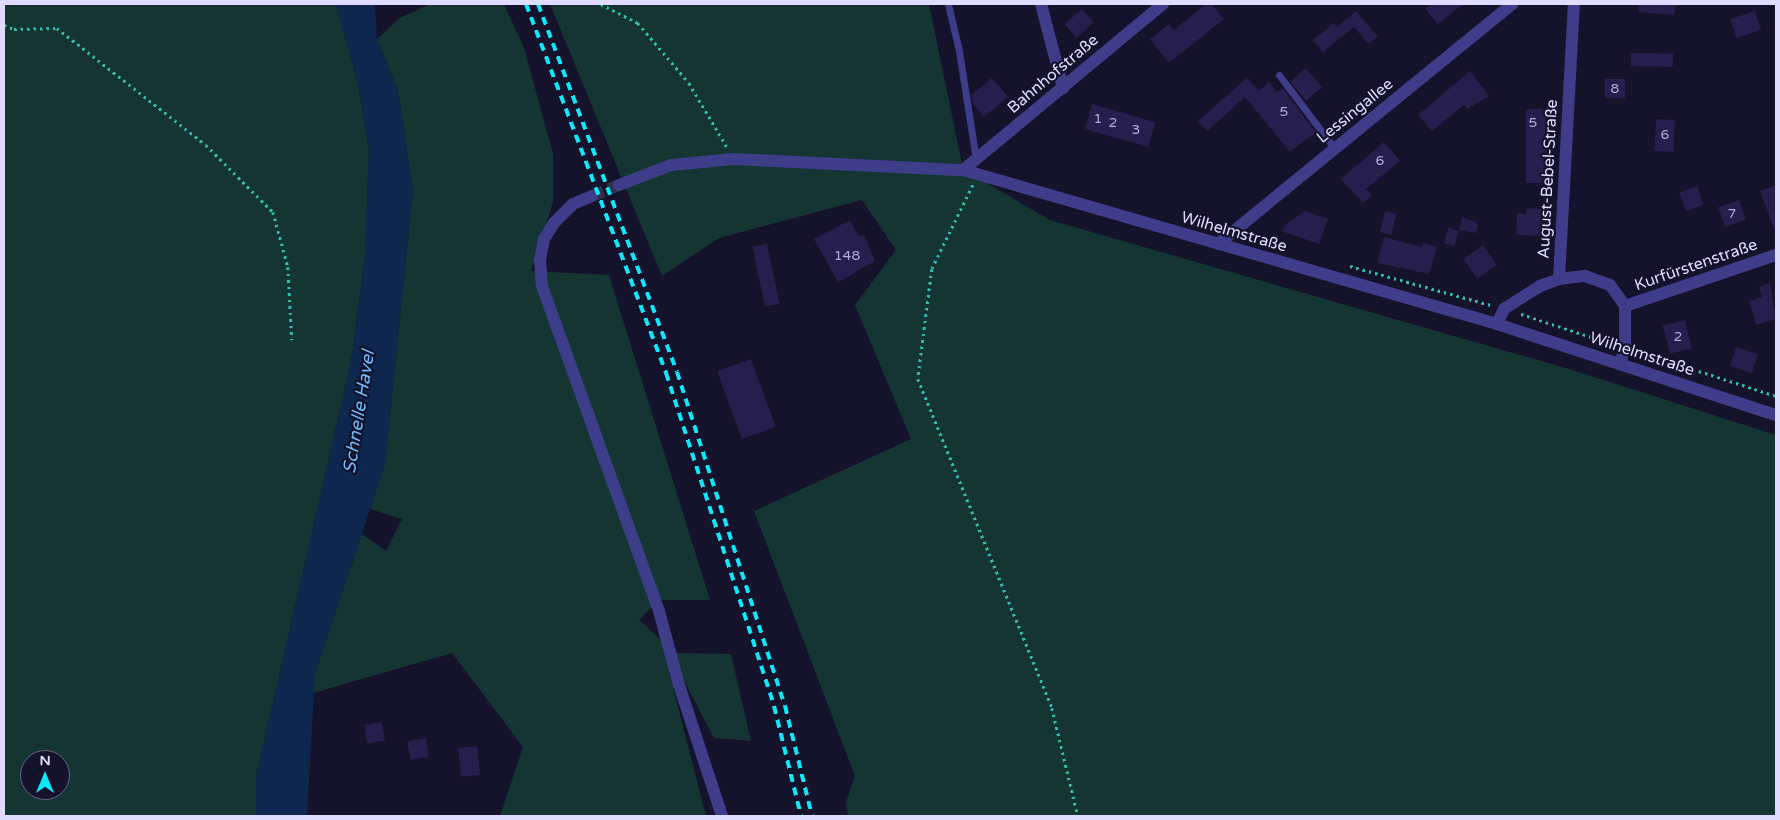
<!DOCTYPE html>
<html>
<head>
<meta charset="utf-8">
<style>
  body { margin:0 }
  #map { position:relative; width:1780px; height:820px; overflow:hidden; background:#15122b; font-family:"Varela Round",sans-serif }
  div>[style] { position:absolute }
  .green>* { inset:0; background:#153533 }
  .water>* { inset:0; background:#0e274e }
  .building>* { inset:0; background:#261e4c; transform-origin:0 0 }
  .minor-tunnel>* { height:12px; margin-top:-6px; transform-origin:0; background:repeating-linear-gradient(90deg,#33304b 0 12px,transparent 0 18px) }
  .path>* { height:2.5px; margin-top:-1.25px; transform-origin:0; background:repeating-linear-gradient(90deg,#32bdb1 0 2.5px,transparent 0 6.5px) }
  .service>* { height:7px; margin:-3.5px; padding:0 3.5px; transform-origin:3.5px; border-radius:3.5px; background:#3e3d8a }
  .minor>* { height:12px; margin:-6px; padding:0 6px; transform-origin:6px; border-radius:6px; background:#3e3d8a }
  .rail>* { height:4px; margin-top:-2px; transform-origin:0; background:repeating-linear-gradient(90deg,#0beafc 0 8px,transparent 0 14px) }
  span { translate:-50% -50%; white-space:nowrap; text-align:center; line-height:1.15; -webkit-text-stroke:4.5px #15122b; paint-order:stroke }
  .number-label { font-size:14px; color:#b1acd2 }
  .number-label span { -webkit-text-stroke-width:0 }
  .street-label { font-size:16px; color:#dfdcff }
  .water-label { font-size:18px; color:#6cbefd; font-style:italic }
  .frame { position:absolute; inset:0; border:5px solid #dfdcff; pointer-events:none }
  .north { position:absolute; left:20px; top:750px; width:50px; height:50px; box-sizing:border-box; background:#15122b; border:1px solid #666380; border-radius:50%; rotate:0deg; font-size:14px; font-weight:700; line-height:20px; text-align:center; color:#dfdcff }
  .north::after { content:''; display:block; margin:auto; width:18px; height:22px; background:#0beafc; clip-path:polygon(50% 0,100% 100%,50% 72%,0 100%) }
</style>
</head>
<body>
<div id="map">
  <div class="green">
    <div style="clip-path:polygon(evenodd,4px 4px,336px 4px,358px 83px,369px 149px,365px 256px,351px 362px,256px 777px,256px 816px,4px 816px,4px 4px,30px 760px,60px 760px,60px 790px,30px 790px,30px 760px)"></div>
    <div style="clip-path:polygon(430px 4px,504px 4px,524px 48px,553px 154px,553px 202px,531px 271px,609px 275px,710px 600px,659px 600px,639px 620px,676px 653px,731px 654px,751px 741px,714px 738px,679px 671px,669px 672px,706px 816px,500px 816px,523px 747px,452px 653px,313px 693px,315px 673px,362px 534px,386px 551px,402px 519px,370px 509px,385px 464px,413px 190px,398px 91px,377px 39px,400px 18px)"></div>
    <div style="clip-path:polygon(550px 4px,929px 4px,963px 169px,1050px 220px,1569px 369px,1776px 435px,1776px 816px,848px 816px,846px 802px,855px 776px,754px 511px,911px 439px,855px 305px,896px 250px,862px 200px,719px 238px,662px 276px)"></div>
  </div>
  <div class="water">
    <div style="clip-path:polygon(336px 4px,375px 4px,377px 39px,398px 91px,413px 190px,385px 465px,315px 673px,307px 816px,256px 816px,256px 777px,351px 362px,365px 256px,369px 149px,358px 83px)"></div>
  </div>
  <div class="building">
    <div style="clip-path:polygon(1206px 4px,1211px 4px,1224px 19px,1169px 63px,1150px 39px,1169px 24px,1174px 30px)"></div>
    <div style="clip-path:polygon(1431px 4px,1463px 4px,1438px 24px,1425px 9px)"></div>
    <div style="clip-path:polygon(1639px 4px,1676px 4px,1674px 15px,1639px 12px)"></div>
    <div style="left:1082px;top:9px;width:18px;height:23px;rotate:49deg"></div>
    <div style="clip-path:polygon(1356px 11px,1378px 37px,1368px 44px,1354px 27px,1323px 52px,1313px 40px,1334px 23px,1337px 27px)"></div>
    <div style="left:1755px;top:11px;width:20px;height:26px;rotate:72deg"></div>
    <div style="left:1631px;top:53px;width:42px;height:13px;rotate:1deg"></div>
    <div style="left:1306px;top:68px;width:25px;height:21px;rotate:50deg"></div>
    <div style="clip-path:polygon(1470px 71px,1489px 96px,1467px 109px,1464px 105px,1432px 131px,1418px 115px)"></div>
    <div style="clip-path:polygon(992px 78px,1008px 97px,984px 117px,973px 104px,971px 95px)"></div>
    <div style="clip-path:polygon(1247px 78px,1259px 91px,1269px 82px,1277px 92px,1282px 88px,1316px 132px,1290px 152px,1245px 97px,1207px 131px,1198px 121px)"></div>
    <div style="left:1605px;top:79px;width:20px;height:19px"></div>
    <div style="left:1092px;top:104px;width:66px;height:26px;rotate:16deg"></div>
    <div style="left:1526px;top:109px;width:22px;height:74px"></div>
    <div style="left:1656px;top:119px;width:19px;height:32px;rotate:3deg"></div>
    <div style="clip-path:polygon(1384px 142px,1400px 161px,1366px 189px,1372px 195px,1363px 203px,1341px 179px)"></div>
    <div style="clip-path:polygon(1776px 185px,1776px 232px,1775px 232px,1760px 191px)"></div>
    <div style="left:1697px;top:186px;width:20px;height:19px;rotate:70deg"></div>
    <div style="left:1739px;top:200px;width:21px;height:22px;rotate:71deg"></div>
    <div style="clip-path:polygon(1527px 208px,1543px 209px,1542px 236px,1516px 235px,1517px 213px,1526px 214px)"></div>
    <div style="clip-path:polygon(1305px 211px,1328px 219px,1319px 244px,1281px 231px,1287px 223px)"></div>
    <div style="left:1385px;top:211px;width:12px;height:22px;rotate:14deg"></div>
    <div style="clip-path:polygon(1462px 217px,1478px 223px,1476px 233px,1459px 230px)"></div>
    <div style="clip-path:polygon(850px 220px,859px 236px,864px 235px,875px 261px,838px 282px,814px 239px)"></div>
    <div style="left:1448px;top:228px;width:11px;height:16px;rotate:15deg"></div>
    <div style="clip-path:polygon(1384px 237px,1422px 247px,1423px 243px,1437px 247px,1429px 274px,1377px 263px)"></div>
    <div style="left:767px;top:244px;width:61px;height:15px;rotate:78deg"></div>
    <div style="left:1483px;top:245px;width:24px;height:24px;rotate:55deg"></div>
    <div style="clip-path:polygon(1770px 283px,1776px 319px,1756px 325px,1749px 301px,1762px 297px,1759px 287px)"></div>
    <div style="left:1685px;top:320px;width:29px;height:23px;rotate:76deg"></div>
    <div style="left:1736px;top:347px;width:23px;height:20px;rotate:18deg"></div>
    <div style="left:751px;top:359px;width:72px;height:36px;rotate:70deg"></div>
    <div style="left:382px;top:722px;width:19px;height:18px;rotate:81deg"></div>
    <div style="left:426px;top:738px;width:19px;height:19px;rotate:81deg"></div>
    <div style="left:477px;top:746px;width:29px;height:19px;rotate:84deg"></div>
  </div>
  <div class="minor-tunnel">
    <div style="left:592px;top:196px;width:29px;rotate:-22deg"></div>
  </div>
  <div class="path">
    <div style="left:601px;top:4px;width:42px;rotate:27.2deg"></div>
    <div style="left:638px;top:23px;width:79px;rotate:49.6deg"></div>
    <div style="left:689px;top:83px;width:74px;rotate:59.3deg"></div>
    <div style="left:4px;top:25px;width:11px;rotate:22deg"></div>
    <div style="left:14px;top:29px;width:43px;rotate:-1.3deg"></div>
    <div style="left:57px;top:28px;width:189px;rotate:38.1deg"></div>
    <div style="left:206px;top:145px;width:95px;rotate:45deg"></div>
    <div style="left:273px;top:212px;width:57px;rotate:74.7deg"></div>
    <div style="left:288px;top:267px;width:73px;rotate:86.9deg"></div>
    <div style="left:973px;top:185px;width:93px;rotate:116deg"></div>
    <div style="left:932px;top:269px;width:111px;rotate:97.3deg"></div>
    <div style="left:918px;top:379px;width:355px;rotate:67.8deg"></div>
    <div style="left:1052px;top:708px;width:111px;rotate:76.5deg"></div>
    <div style="left:1350px;top:266px;width:146px;rotate:15.5deg"></div>
    <div style="left:1521px;top:314px;width:97px;rotate:18.1deg"></div>
    <div style="left:1637px;top:351px;width:146px;rotate:17.9deg"></div>
  </div>
  <div class="service">
    <div style="left:948px;top:4px;width:48px;rotate:76.8deg"></div>
    <div style="left:959px;top:51px;width:109px;rotate:81.1deg"></div>
    <div style="left:1279px;top:75px;width:93px;rotate:52.9deg"></div>
  </div>
  <div class="minor">
    <div style="left:1041px;top:4px;width:87px;rotate:75.3deg"></div>
    <div style="left:963px;top:170px;width:260px;rotate:-39.7deg"></div>
    <div style="left:619px;top:185px;width:56px;rotate:-21deg"></div>
    <div style="left:671px;top:165px;width:63px;rotate:-5.4deg"></div>
    <div style="left:734px;top:159px;width:229px;rotate:2.8deg"></div>
    <div style="left:963px;top:170px;width:556px;rotate:16.09deg"></div>
    <div style="left:1497px;top:324px;width:293px;rotate:18.1deg"></div>
    <div style="left:592px;top:196px;width:21px;rotate:157deg"></div>
    <div style="left:573px;top:204px;width:27px;rotate:135deg"></div>
    <div style="left:554px;top:223px;width:19px;rotate:122deg"></div>
    <div style="left:544px;top:239px;width:21px;rotate:101deg"></div>
    <div style="left:540px;top:260px;width:26px;rotate:86deg"></div>
    <div style="left:542px;top:286px;width:345px;rotate:70.2deg"></div>
    <div style="left:659px;top:611px;width:77px;rotate:74.9deg"></div>
    <div style="left:679px;top:685px;width:138px;rotate:71.8deg"></div>
    <div style="left:1218px;top:244px;width:380px;rotate:-39.2deg"></div>
    <div style="left:1559px;top:279px;width:275px;rotate:-86.9deg"></div>
    <div style="left:1625px;top:306px;width:159px;rotate:-18.7deg"></div>
    <div style="left:1497px;top:324px;width:17px;rotate:-65deg"></div>
    <div style="left:1504px;top:309px;width:43px;rotate:-32.6deg"></div>
    <div style="left:1540px;top:286px;width:20px;rotate:-20deg"></div>
    <div style="left:1559px;top:279px;width:26px;rotate:-7deg"></div>
    <div style="left:1585px;top:276px;width:27px;rotate:20deg"></div>
    <div style="left:1610px;top:285px;width:26px;rotate:54deg"></div>
    <div style="left:1625px;top:306px;width:42px;rotate:90deg"></div>
    <div style="left:1625px;top:348px;width:16px;rotate:108deg"></div>
  </div>
  <div class="rail">
    <div style="left:526px;top:4px;width:395px;rotate:69.2deg"></div>
    <div style="left:666px;top:373px;width:350px;rotate:72deg"></div>
    <div style="left:774px;top:706px;width:113px;rotate:76.2deg"></div>
    <div style="left:538px;top:4px;width:393px;rotate:69.3deg"></div>
    <div style="left:677px;top:372px;width:351px;rotate:72.1deg"></div>
    <div style="left:785px;top:706px;width:113px;rotate:76.2deg"></div>
  </div>
  <div class="number-label">
    <span style="left:1615px;top:89px">8</span>
    <span style="left:1284px;top:112px">5</span>
    <span style="left:1098px;top:119px">1</span>
    <span style="left:1113px;top:123px">2</span>
    <span style="left:1533px;top:123px">5</span>
    <span style="left:1136px;top:130px">3</span>
    <span style="left:1665px;top:135px">6</span>
    <span style="left:1380px;top:161px">6</span>
    <span style="left:1732px;top:214px">7</span>
    <span style="left:847px;top:256px">148</span>
    <span style="left:1678px;top:337px">2</span>
  </div>
  <div class="street-label">
    <span style="left:1053px;top:74px;rotate:-40deg">Bahnhofstraße</span>
    <span style="left:1355px;top:111px;rotate:-39deg">Lessingallee</span>
    <span style="left:1548px;top:179px;rotate:-87deg">August-Bebel-Straße</span>
    <span style="left:1234px;top:232px;rotate:16deg">Wilhelmstraße</span>
    <span style="left:1696px;top:265px;rotate:-19deg">Kurfürstenstraße</span>
    <span style="left:1642px;top:354px;rotate:18deg">Wilhelmstraße</span>
  </div>
  <div class="water-label">
    <span style="left:359px;top:412px;rotate:-81deg">Schnelle Havel</span>
  </div>
  <div class="frame"></div>
  <div class="north">N</div>
</div>
</body>
</html>
